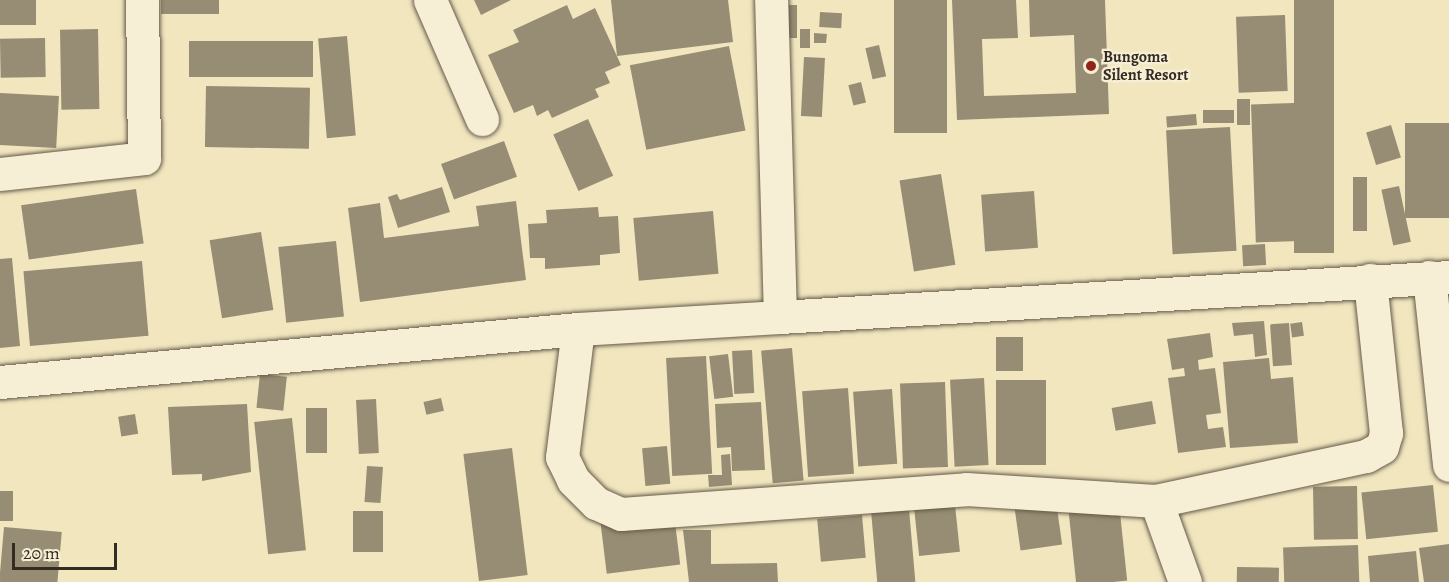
<!DOCTYPE html>
<html>
<head>
<meta charset="utf-8">
<style>
  body { margin:0 }
  #map { position:relative; width:1449px; height:582px; overflow:hidden; background:#f2e6bf; font-family:Alegreya,serif }
  div>[style] { position:absolute }
  .building>* { inset:0; background:#978d74; transform-origin:0 0 }
  .roads { filter:drop-shadow(0 0 2px #645a49) drop-shadow(0 0 2px #645a49) }
  .minor>* { height:33px; margin:-16.5px; padding:0 16.5px; transform-origin:16.5px; border-radius:16.5px; background:#f7efd5 }
  .dots>* { width:16px; height:16px; translate:-50% -50%; box-sizing:border-box; border:3px solid #f7efd5; border-radius:50% }
  span { translate:-50% -50%; white-space:nowrap; text-align:center; line-height:1.15; -webkit-text-stroke:4.5px #f7efd5; paint-order:stroke }
  .poi-label { font-size:16px; color:#342c22; font-weight:700 }
  .left { translate:0 -50%; text-align:left }
  .scale { position:absolute; left:12px; top:543px; width:105px; height:27px; box-sizing:border-box; border:3px solid #342c22; border-top:0; padding-left:8px; font-size:18px; line-height:21px; white-space:nowrap; color:#342c22; -webkit-text-stroke:4px #f7efd5; paint-order:stroke }
</style>
</head>
<body>
<div id="map">
  <div class="building">
    <div style="left:0;top:0;width:36px;height:25px"></div>
    <div style="left:161px;top:0;width:58px;height:14px"></div>
    <div style="clip-path:polygon(474px 0,511px 0,481px 15px)"></div>
    <div style="clip-path:polygon(611px 0,728px 0,733px 42px,617px 56px)"></div>
    <div style="left:894px;top:0;width:53px;height:133px"></div>
    <div style="clip-path:polygon(952px 0,1016px 0,1018px 38px,982px 39px,984px 96px,1076px 93px,1074px 35px,1030px 37px,1029px 0,1105px 0,1109px 114px,957px 120px)"></div>
    <div style="left:1294px;top:0;width:40px;height:253px"></div>
    <div style="clip-path:polygon(567px 5px,573px 19px,595px 8px,621px 65px,605px 72px,610px 83px,595px 89px,599px 97px,552px 118px,548px 110px,537px 116px,533px 105px,514px 113px,488px 55px,519px 42px,513px 30px)"></div>
    <div style="left:789px;top:5px;width:8px;height:33px"></div>
    <div style="left:820px;top:12px;width:22px;height:15px;rotate:3deg"></div>
    <div style="left:1285px;top:15px;width:76px;height:49px;rotate:88deg"></div>
    <div style="left:98px;top:29px;width:80px;height:38px;rotate:89deg"></div>
    <div style="left:800px;top:29px;width:10px;height:19px"></div>
    <div style="clip-path:polygon(814px 33px,827px 34px,826px 43px,814px 43px)"></div>
    <div style="left:347px;top:36px;width:100px;height:29px;rotate:85deg"></div>
    <div style="left:45px;top:38px;width:39px;height:45px;rotate:89deg"></div>
    <div style="left:189px;top:41px;width:124px;height:36px"></div>
    <div style="left:879px;top:45px;width:32px;height:14px;rotate:77deg"></div>
    <div style="left:729px;top:46px;width:86px;height:101px;rotate:79deg"></div>
    <div style="left:804px;top:57px;width:21px;height:59px;rotate:3deg"></div>
    <div style="left:861px;top:82px;width:21px;height:13px;rotate:76deg"></div>
    <div style="left:206px;top:86px;width:104px;height:61px;rotate:1deg"></div>
    <div style="left:0;top:93px;width:59px;height:52px;rotate:3deg"></div>
    <div style="left:1237px;top:99px;width:13px;height:26px"></div>
    <div style="left:1294px;top:103px;width:138px;height:43px;rotate:88deg"></div>
    <div style="left:1234px;top:110px;width:13px;height:31px;rotate:90deg"></div>
    <div style="left:1196px;top:114px;width:11px;height:30px;rotate:85deg"></div>
    <div style="left:588px;top:119px;width:62px;height:38px;rotate:66deg"></div>
    <div style="left:1449px;top:123px;width:95px;height:44px;rotate:90deg"></div>
    <div style="left:1391px;top:125px;width:34px;height:26px;rotate:73deg"></div>
    <div style="left:1230px;top:127px;width:124px;height:64px;rotate:87deg"></div>
    <div style="left:504px;top:141px;width:38px;height:67px;rotate:70deg"></div>
    <div style="left:941px;top:174px;width:92px;height:42px;rotate:81deg"></div>
    <div style="left:1353px;top:177px;width:14px;height:54px"></div>
    <div style="left:1399px;top:186px;width:57px;height:18px;rotate:78deg"></div>
    <div style="clip-path:polygon(442px 187px,450px 212px,398px 228px,388px 197px,397px 194px,400px 200px)"></div>
    <div style="left:136px;top:189px;width:55px;height:116px;rotate:82deg"></div>
    <div style="left:1034px;top:191px;width:57px;height:53px;rotate:86deg"></div>
    <div style="clip-path:polygon(516px 201px,526px 280px,360px 302px,348px 208px,380px 203px,384px 238px,479px 226px,476px 206px)"></div>
    <div style="clip-path:polygon(598px 207px,599px 217px,618px 216px,620px 253px,600px 255px,600px 265px,545px 269px,545px 258px,530px 258px,528px 224px,547px 223px,546px 210px)"></div>
    <div style="left:713px;top:211px;width:63px;height:80px;rotate:85deg"></div>
    <div style="left:261px;top:232px;width:79px;height:52px;rotate:81deg"></div>
    <div style="left:336px;top:241px;width:76px;height:58px;rotate:84deg"></div>
    <div style="left:1265px;top:244px;width:21px;height:23px;rotate:87deg"></div>
    <div style="clip-path:polygon(12px 258px,20px 346px,0 348px,0 259px)"></div>
    <div style="left:142px;top:261px;width:75px;height:119px;rotate:85deg"></div>
    <div style="clip-path:polygon(1264px 321px,1267px 355px,1255px 357px,1253px 334px,1234px 336px,1232px 323px)"></div>
    <div style="left:1302px;top:322px;width:14px;height:12px;rotate:82deg"></div>
    <div style="left:1289px;top:323px;width:42px;height:19px;rotate:86deg"></div>
    <div style="clip-path:polygon(1210px 333px,1213px 357px,1198px 360px,1199px 370px,1215px 368px,1221px 413px,1206px 415px,1208px 429px,1223px 427px,1226px 447px,1178px 453px,1168px 378px,1185px 376px,1184px 368px,1172px 370px,1167px 339px)"></div>
    <div style="left:996px;top:337px;width:27px;height:34px"></div>
    <div style="left:792px;top:348px;width:133px;height:31px;rotate:85deg"></div>
    <div style="left:752px;top:350px;width:43px;height:20px;rotate:87deg"></div>
    <div style="left:728px;top:354px;width:43px;height:19px;rotate:83deg"></div>
    <div style="left:706px;top:356px;width:118px;height:40px;rotate:87deg"></div>
    <div style="clip-path:polygon(1269px 358px,1271px 379px,1293px 377px,1298px 443px,1230px 448px,1223px 362px)"></div>
    <div style="left:260px;top:374px;width:27px;height:34px;rotate:6deg"></div>
    <div style="left:984px;top:378px;width:87px;height:34px;rotate:87deg"></div>
    <div style="left:996px;top:380px;width:50px;height:85px"></div>
    <div style="left:945px;top:382px;width:85px;height:45px;rotate:88deg"></div>
    <div style="left:848px;top:388px;width:86px;height:46px;rotate:86deg"></div>
    <div style="left:892px;top:389px;width:75px;height:39px;rotate:86deg"></div>
    <div style="left:441px;top:398px;width:13px;height:18px;rotate:77deg"></div>
    <div style="left:376px;top:399px;width:54px;height:20px;rotate:87deg"></div>
    <div style="left:1152px;top:401px;width:23px;height:41px;rotate:80deg"></div>
    <div style="clip-path:polygon(761px 402px,765px 470px,732px 471px,731px 447px,717px 448px,715px 404px)"></div>
    <div style="clip-path:polygon(247px 404px,251px 472px,202px 481px,202px 474px,172px 475px,168px 407px)"></div>
    <div style="left:306px;top:408px;width:21px;height:45px"></div>
    <div style="left:135px;top:414px;width:20px;height:17px;rotate:81deg"></div>
    <div style="left:292px;top:418px;width:133px;height:38px;rotate:84deg"></div>
    <div style="left:667px;top:446px;width:38px;height:25px;rotate:85deg"></div>
    <div style="left:512px;top:448px;width:128px;height:49px;rotate:83deg"></div>
    <div style="clip-path:polygon(730px 454px,732px 485px,709px 487px,708px 475px,722px 475px,721px 455px)"></div>
    <div style="left:367px;top:466px;width:16px;height:36px;rotate:4deg"></div>
    <div style="left:1433px;top:485px;width:47px;height:72px;rotate:84deg"></div>
    <div style="left:1357px;top:486px;width:53px;height:44px;rotate:89deg"></div>
    <div style="left:13px;top:491px;width:30px;height:13px;rotate:90deg"></div>
    <div style="left:1056px;top:501px;width:44px;height:42px;rotate:82deg"></div>
    <div style="left:1119px;top:503px;width:78px;height:51px;rotate:84deg"></div>
    <div style="left:955px;top:505px;width:47px;height:41px;rotate:84deg"></div>
    <div style="left:909px;top:509px;width:73px;height:38px;rotate:85deg"></div>
    <div style="left:353px;top:511px;width:30px;height:41px"></div>
    <div style="left:674px;top:514px;width:51px;height:74px;rotate:83deg"></div>
    <div style="left:862px;top:515px;width:43px;height:45px;rotate:85deg"></div>
    <div style="left:4px;top:527px;width:58px;height:55px;rotate:5deg"></div>
    <div style="clip-path:polygon(683px 530px,711px 530px,711px 564px,777px 563px,778px 582px,689px 582px)"></div>
    <div style="clip-path:polygon(1449px 544px,1449px 582px,1424px 582px,1419px 548px)"></div>
    <div style="left:1358px;top:545px;width:37px;height:75px;rotate:88deg"></div>
    <div style="clip-path:polygon(1416px 551px,1419px 582px,1370px 582px,1368px 556px)"></div>
    <div style="left:1237px;top:567px;width:42px;height:15px;rotate:1deg"></div>
  </div>
  <div class="roads">
    <div class="minor">
      <div style="left:430px;top:0;width:130px;rotate:66.4deg"></div>
      <div style="left:0;top:174px;width:145px;rotate:-6.3deg"></div>
      <div style="left:144px;top:158px;width:158px;rotate:-90.7deg"></div>
      <div style="left:1429px;top:277px;width:189px;rotate:83.9deg"></div>
      <div style="left:780px;top:317px;width:670px;rotate:-3.42deg"></div>
      <div style="left:578px;top:329px;width:129px;rotate:97.1deg"></div>
      <div style="left:562px;top:457px;width:25px;rotate:64deg"></div>
      <div style="left:573px;top:480px;width:33px;rotate:45deg"></div>
      <div style="left:596px;top:503px;width:27px;rotate:24deg"></div>
      <div style="left:621px;top:514px;width:346px;rotate:-4.1deg"></div>
      <div style="left:966px;top:489px;width:190px;rotate:3.6deg"></div>
      <div style="left:1156px;top:501px;width:215px;rotate:-12.1deg"></div>
      <div style="left:1366px;top:456px;width:18px;rotate:-29deg"></div>
      <div style="left:1382px;top:447px;width:15px;rotate:-74deg"></div>
      <div style="left:1386px;top:433px;width:154px;rotate:-96deg"></div>
      <div style="left:0;top:382px;width:580px;rotate:-5.24deg"></div>
      <div style="left:578px;top:329px;width:202px;rotate:-3.4deg"></div>
      <div style="left:780px;top:317px;width:317px;rotate:-91.6deg"></div>
      <div style="left:1156px;top:501px;width:86px;rotate:70.3deg"></div>
    </div>
  </div>
  <div class="dots">
    <div style="left:1091px;top:66px;background:#8f2418"></div>
  </div>
  <div class="poi-label">
    <span class="left" style="left:1103px;top:66px">Bungoma<br>Silent Resort</span>
  </div>
  <div class="scale">20 m</div>
</div>
</body>
</html>
